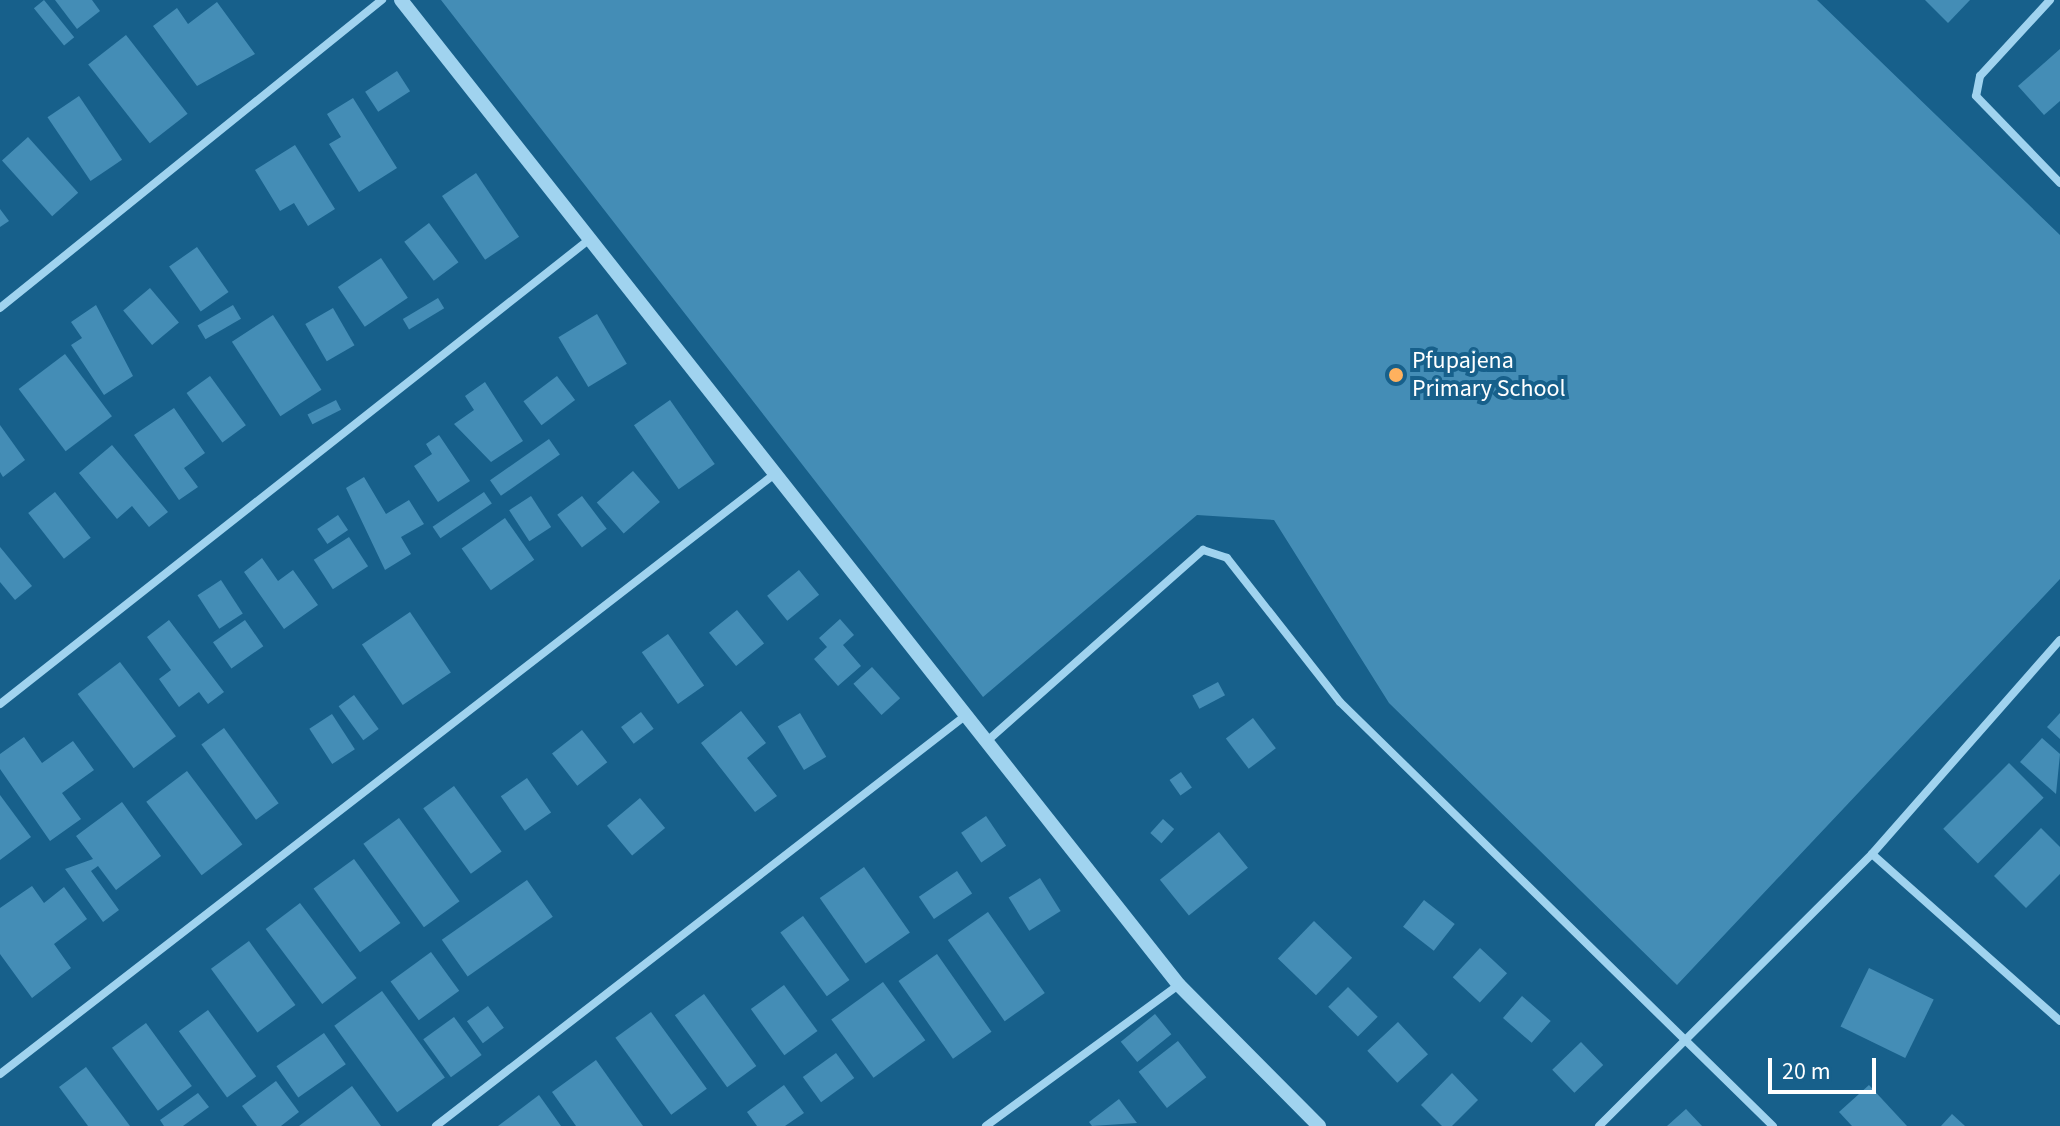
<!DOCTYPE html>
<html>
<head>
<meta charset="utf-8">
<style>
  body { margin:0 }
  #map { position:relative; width:2060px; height:1126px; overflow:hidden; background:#17608b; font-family:"Source Sans 3",sans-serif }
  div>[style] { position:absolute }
  .building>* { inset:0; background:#448db6; transform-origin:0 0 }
  .minor>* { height:8px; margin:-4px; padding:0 4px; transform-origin:4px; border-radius:4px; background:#a0d3ef }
  .tertiary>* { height:14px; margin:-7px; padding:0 7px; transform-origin:7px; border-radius:7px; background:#a0d3ef }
  .dots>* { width:22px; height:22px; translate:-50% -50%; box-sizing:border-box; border:4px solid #17608b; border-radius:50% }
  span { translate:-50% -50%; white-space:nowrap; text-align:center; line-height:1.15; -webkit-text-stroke:8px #17608b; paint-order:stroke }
  .poi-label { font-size:24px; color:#fff }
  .left { translate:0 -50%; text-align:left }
  .scale { position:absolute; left:1768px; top:1058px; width:108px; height:36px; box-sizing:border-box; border:4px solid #fff; border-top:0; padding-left:10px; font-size:24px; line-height:28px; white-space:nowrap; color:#fff; -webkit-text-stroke:6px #17608b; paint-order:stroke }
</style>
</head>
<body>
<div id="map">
  <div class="building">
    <div style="left:44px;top:0;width:48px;height:13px;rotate:51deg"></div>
    <div style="clip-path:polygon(55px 0,92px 0,100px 11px,77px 29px)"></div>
    <div style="clip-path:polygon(441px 0,1817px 0,2060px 235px,2060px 579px,1677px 985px,1389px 703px,1274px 520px,1197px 515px,983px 697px)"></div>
    <div style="clip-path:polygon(1925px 0,1970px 0,1948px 23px)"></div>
    <div style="clip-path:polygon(217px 2px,255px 54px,197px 86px,153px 26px,177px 8px,188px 24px)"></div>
    <div style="left:126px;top:35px;width:100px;height:48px;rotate:52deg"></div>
    <div style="clip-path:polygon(2060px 49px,2060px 101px,2044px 115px,2018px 86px)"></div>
    <div style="left:397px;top:71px;width:24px;height:38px;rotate:57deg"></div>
    <div style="left:79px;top:96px;width:77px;height:38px;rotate:56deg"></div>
    <div style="clip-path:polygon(353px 98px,397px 168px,359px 192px,329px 144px,341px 137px,327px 114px)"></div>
    <div style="left:28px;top:137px;width:75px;height:35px;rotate:48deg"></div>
    <div style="clip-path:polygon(295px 145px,335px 209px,308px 226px,294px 203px,280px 211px,255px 170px)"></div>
    <div style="left:476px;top:173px;width:77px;height:41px;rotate:56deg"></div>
    <div style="clip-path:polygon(0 209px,9px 221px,0 227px)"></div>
    <div style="left:429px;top:223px;width:49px;height:31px;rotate:53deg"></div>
    <div style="left:197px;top:247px;width:55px;height:34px;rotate:55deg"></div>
    <div style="left:381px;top:258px;width:48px;height:52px;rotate:56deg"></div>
    <div style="left:150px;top:288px;width:45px;height:35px;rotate:50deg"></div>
    <div style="left:438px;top:298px;width:12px;height:41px;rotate:59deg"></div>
    <div style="clip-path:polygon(96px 305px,133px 376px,104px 395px,71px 345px,82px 338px,71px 322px)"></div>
    <div style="left:233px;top:305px;width:16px;height:41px;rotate:60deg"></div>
    <div style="left:333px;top:308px;width:43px;height:32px;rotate:60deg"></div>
    <div style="left:597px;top:314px;width:58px;height:45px;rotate:59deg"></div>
    <div style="left:273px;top:315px;width:89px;height:49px;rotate:57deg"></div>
    <div style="left:65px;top:354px;width:78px;height:58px;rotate:53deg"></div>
    <div style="left:210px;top:376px;width:61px;height:29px;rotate:54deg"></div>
    <div style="left:557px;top:376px;width:30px;height:42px;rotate:53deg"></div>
    <div style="clip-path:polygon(485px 382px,523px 441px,491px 462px,454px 424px,474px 410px,465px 396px)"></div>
    <div style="left:336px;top:400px;width:11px;height:32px;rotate:63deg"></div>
    <div style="left:670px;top:400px;width:78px;height:44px;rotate:55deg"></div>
    <div style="clip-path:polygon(174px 408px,205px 453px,184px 468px,198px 487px,179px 500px,134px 435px)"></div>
    <div style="clip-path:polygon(0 425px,25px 460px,3px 477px,0 472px)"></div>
    <div style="clip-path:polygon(439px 435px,470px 481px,438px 502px,414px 466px,432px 454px,426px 444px)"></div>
    <div style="left:549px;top:439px;width:19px;height:72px;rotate:55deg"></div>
    <div style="clip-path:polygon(112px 445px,168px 512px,149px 527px,132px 506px,117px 519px,79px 473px)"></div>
    <div style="left:633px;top:471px;width:41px;height:48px;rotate:49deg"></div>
    <div style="clip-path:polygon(364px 477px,386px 514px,409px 500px,424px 524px,401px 537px,411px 554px,385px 570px,346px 488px)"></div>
    <div style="left:55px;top:492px;width:58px;height:34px;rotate:52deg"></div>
    <div style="left:484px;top:492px;width:14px;height:62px;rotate:56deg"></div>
    <div style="left:531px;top:496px;width:37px;height:26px;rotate:57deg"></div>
    <div style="left:582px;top:496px;width:41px;height:31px;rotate:53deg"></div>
    <div style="left:338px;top:515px;width:18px;height:25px;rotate:56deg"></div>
    <div style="left:505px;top:518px;width:51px;height:53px;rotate:55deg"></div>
    <div style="left:349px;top:537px;width:35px;height:42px;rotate:57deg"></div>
    <div style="clip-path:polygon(0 547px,32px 586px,15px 600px,0 582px)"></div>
    <div style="clip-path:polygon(262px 558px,278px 581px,293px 570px,318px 605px,284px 629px,244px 572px)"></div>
    <div style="left:799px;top:570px;width:32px;height:41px;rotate:51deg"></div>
    <div style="left:221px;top:580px;width:40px;height:28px;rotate:57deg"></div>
    <div style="left:737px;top:610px;width:43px;height:36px;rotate:51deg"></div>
    <div style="left:410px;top:612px;width:73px;height:58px;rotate:56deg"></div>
    <div style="clip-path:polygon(840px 619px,854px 635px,843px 645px,861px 666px,838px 686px,814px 659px,827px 647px,819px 638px)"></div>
    <div style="clip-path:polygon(169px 620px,224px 692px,208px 704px,199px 692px,179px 707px,159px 679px,171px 670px,147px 637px)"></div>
    <div style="left:245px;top:620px;width:32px;height:39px;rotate:55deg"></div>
    <div style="left:668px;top:634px;width:63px;height:32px;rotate:55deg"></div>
    <div style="left:120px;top:662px;width:93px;height:53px;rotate:53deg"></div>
    <div style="left:872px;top:667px;width:42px;height:25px;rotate:48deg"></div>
    <div style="left:1218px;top:682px;width:15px;height:29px;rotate:62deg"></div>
    <div style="left:354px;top:695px;width:42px;height:19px;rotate:54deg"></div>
    <div style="clip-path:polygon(741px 711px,766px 743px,747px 758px,777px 796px,755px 812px,701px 743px)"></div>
    <div style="left:641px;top:712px;width:21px;height:25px;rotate:53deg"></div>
    <div style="left:800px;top:713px;width:51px;height:26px;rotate:59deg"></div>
    <div style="clip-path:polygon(2060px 713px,2060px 739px,2047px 727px)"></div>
    <div style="left:332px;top:714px;width:42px;height:27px;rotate:57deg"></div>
    <div style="left:1253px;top:718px;width:38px;height:34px;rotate:53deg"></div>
    <div style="left:224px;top:728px;width:93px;height:28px;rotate:54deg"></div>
    <div style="left:582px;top:730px;width:41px;height:38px;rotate:52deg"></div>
    <div style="clip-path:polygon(24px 737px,42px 763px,73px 741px,94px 770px,62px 793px,81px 819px,50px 841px,0 769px,0 754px)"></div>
    <div style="clip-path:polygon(2042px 738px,2060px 754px,2056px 794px,2020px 762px)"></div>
    <div style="left:2009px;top:763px;width:49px;height:93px;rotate:45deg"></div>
    <div style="left:187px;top:771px;width:92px;height:51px;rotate:53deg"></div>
    <div style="left:1181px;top:772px;width:19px;height:14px;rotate:55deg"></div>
    <div style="left:527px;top:778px;width:42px;height:32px;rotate:55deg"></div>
    <div style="left:454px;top:786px;width:81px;height:38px;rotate:54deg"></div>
    <div style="clip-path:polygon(0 795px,31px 837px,0 860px)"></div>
    <div style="left:640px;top:798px;width:39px;height:43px;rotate:50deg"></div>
    <div style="clip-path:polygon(122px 802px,161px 856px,116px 890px,98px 866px,91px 871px,119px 910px,103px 922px,65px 869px,93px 859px,76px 836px)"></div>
    <div style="left:986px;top:816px;width:36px;height:30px;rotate:56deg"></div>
    <div style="left:399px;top:818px;width:103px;height:44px;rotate:54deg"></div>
    <div style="left:1163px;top:819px;width:15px;height:19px;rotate:42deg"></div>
    <div style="clip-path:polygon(2041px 828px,2060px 847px,2060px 874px,2026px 908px,1994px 876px)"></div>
    <div style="left:1219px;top:832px;width:46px;height:76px;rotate:51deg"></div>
    <div style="left:354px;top:859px;width:79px;height:50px;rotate:54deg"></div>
    <div style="left:864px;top:867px;width:80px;height:54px;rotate:55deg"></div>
    <div style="left:957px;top:871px;width:27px;height:46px;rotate:56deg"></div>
    <div style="left:1040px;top:878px;width:39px;height:37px;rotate:58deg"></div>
    <div style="left:527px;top:880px;width:45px;height:104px;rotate:55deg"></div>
    <div style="clip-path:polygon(32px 886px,44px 903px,64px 887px,87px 919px,54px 944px,71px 968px,32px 998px,0 954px,0 908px)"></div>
    <div style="left:1424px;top:900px;width:39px;height:34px;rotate:38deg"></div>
    <div style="left:300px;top:903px;width:94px;height:43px;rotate:53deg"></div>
    <div style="left:988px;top:912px;width:99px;height:49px;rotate:55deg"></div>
    <div style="left:803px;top:916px;width:79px;height:28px;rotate:54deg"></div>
    <div style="left:1314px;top:921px;width:53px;height:52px;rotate:44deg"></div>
    <div style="left:249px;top:941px;width:79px;height:47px;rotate:54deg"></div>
    <div style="left:1480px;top:948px;width:37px;height:40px;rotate:43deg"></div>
    <div style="left:431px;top:952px;width:48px;height:50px;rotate:54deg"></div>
    <div style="left:937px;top:954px;width:95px;height:47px;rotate:55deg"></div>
    <div style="left:1869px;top:968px;width:72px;height:65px;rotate:26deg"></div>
    <div style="left:883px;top:982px;width:72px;height:64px;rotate:54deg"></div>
    <div style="left:784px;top:985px;width:57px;height:41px;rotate:54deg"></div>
    <div style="left:1348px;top:987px;width:42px;height:28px;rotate:45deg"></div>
    <div style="left:382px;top:991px;width:107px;height:59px;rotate:54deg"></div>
    <div style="left:704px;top:994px;width:89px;height:36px;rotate:54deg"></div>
    <div style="left:1522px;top:996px;width:38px;height:29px;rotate:41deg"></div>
    <div style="left:488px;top:1006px;width:27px;height:26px;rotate:54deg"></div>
    <div style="left:208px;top:1010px;width:82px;height:36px;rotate:54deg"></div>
    <div style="left:651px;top:1012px;width:95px;height:44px;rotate:54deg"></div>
    <div style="left:1155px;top:1014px;width:26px;height:44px;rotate:51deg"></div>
    <div style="left:454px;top:1017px;width:47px;height:38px;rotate:54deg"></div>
    <div style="left:1398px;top:1022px;width:44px;height:42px;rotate:47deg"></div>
    <div style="left:146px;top:1023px;width:78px;height:42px;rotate:54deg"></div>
    <div style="left:324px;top:1033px;width:38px;height:58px;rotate:55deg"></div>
    <div style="left:1178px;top:1041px;width:46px;height:50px;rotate:52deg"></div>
    <div style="left:1581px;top:1042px;width:32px;height:40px;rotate:46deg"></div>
    <div style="left:836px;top:1053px;width:31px;height:41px;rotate:54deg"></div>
    <div style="clip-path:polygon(596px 1060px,643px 1126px,576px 1126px,552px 1092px)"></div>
    <div style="clip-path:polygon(86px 1067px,130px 1126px,88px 1126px,59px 1087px)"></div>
    <div style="clip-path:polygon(1452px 1073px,1478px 1100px,1452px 1126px,1442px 1126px,1421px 1105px)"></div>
    <div style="clip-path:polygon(276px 1081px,299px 1112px,281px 1126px,257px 1126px,242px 1106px)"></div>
    <div style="clip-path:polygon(784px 1085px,804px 1113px,785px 1126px,757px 1126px,747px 1112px)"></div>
    <div style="clip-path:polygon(1869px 1085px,1907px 1126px,1852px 1126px,1839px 1112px)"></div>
    <div style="clip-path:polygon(352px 1086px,381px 1126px,299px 1126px)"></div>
    <div style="clip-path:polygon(198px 1093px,209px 1107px,183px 1126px,164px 1126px,160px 1120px)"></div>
    <div style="clip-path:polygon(539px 1095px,561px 1126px,498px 1126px)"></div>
    <div style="clip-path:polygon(1119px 1099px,1137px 1123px,1092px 1126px,1089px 1122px)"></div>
    <div style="clip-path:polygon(1686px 1109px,1702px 1126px,1667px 1126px)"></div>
    <div style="clip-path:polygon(1952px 1114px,1965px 1126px,1941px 1126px)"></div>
  </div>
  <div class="minor">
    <div style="left:2050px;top:0;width:103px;rotate:132.6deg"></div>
    <div style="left:1980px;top:76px;width:20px;rotate:101deg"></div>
    <div style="left:1976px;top:96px;width:121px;rotate:46deg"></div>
    <div style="left:0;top:308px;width:491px;rotate:-38.9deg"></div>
    <div style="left:0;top:704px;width:746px;rotate:-38.25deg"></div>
    <div style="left:986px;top:742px;width:290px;rotate:-41.5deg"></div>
    <div style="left:1203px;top:550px;width:25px;rotate:18deg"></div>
    <div style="left:1227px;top:558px;width:183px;rotate:51.9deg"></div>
    <div style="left:1340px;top:702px;width:606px;rotate:44.4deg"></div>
    <div style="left:1872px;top:854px;width:251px;rotate:41.6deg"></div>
    <div style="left:0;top:1074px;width:977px;rotate:-37.76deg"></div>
    <div style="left:436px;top:1126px;width:669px;rotate:-37.78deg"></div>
    <div style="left:986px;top:1126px;width:239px;rotate:-36.2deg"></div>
    <div style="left:1599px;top:1126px;width:385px;rotate:-44.9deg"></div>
    <div style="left:1872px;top:854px;width:285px;rotate:-48.7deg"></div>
  </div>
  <div class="tertiary">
    <div style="left:401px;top:0;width:1255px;rotate:51.7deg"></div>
    <div style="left:1179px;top:985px;width:199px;rotate:45.2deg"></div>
  </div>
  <div class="dots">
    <div style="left:1396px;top:375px;background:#ffb15e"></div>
  </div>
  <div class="poi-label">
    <span class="left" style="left:1412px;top:375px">Pfupajena<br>Primary School</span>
  </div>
  <div class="scale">20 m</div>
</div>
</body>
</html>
